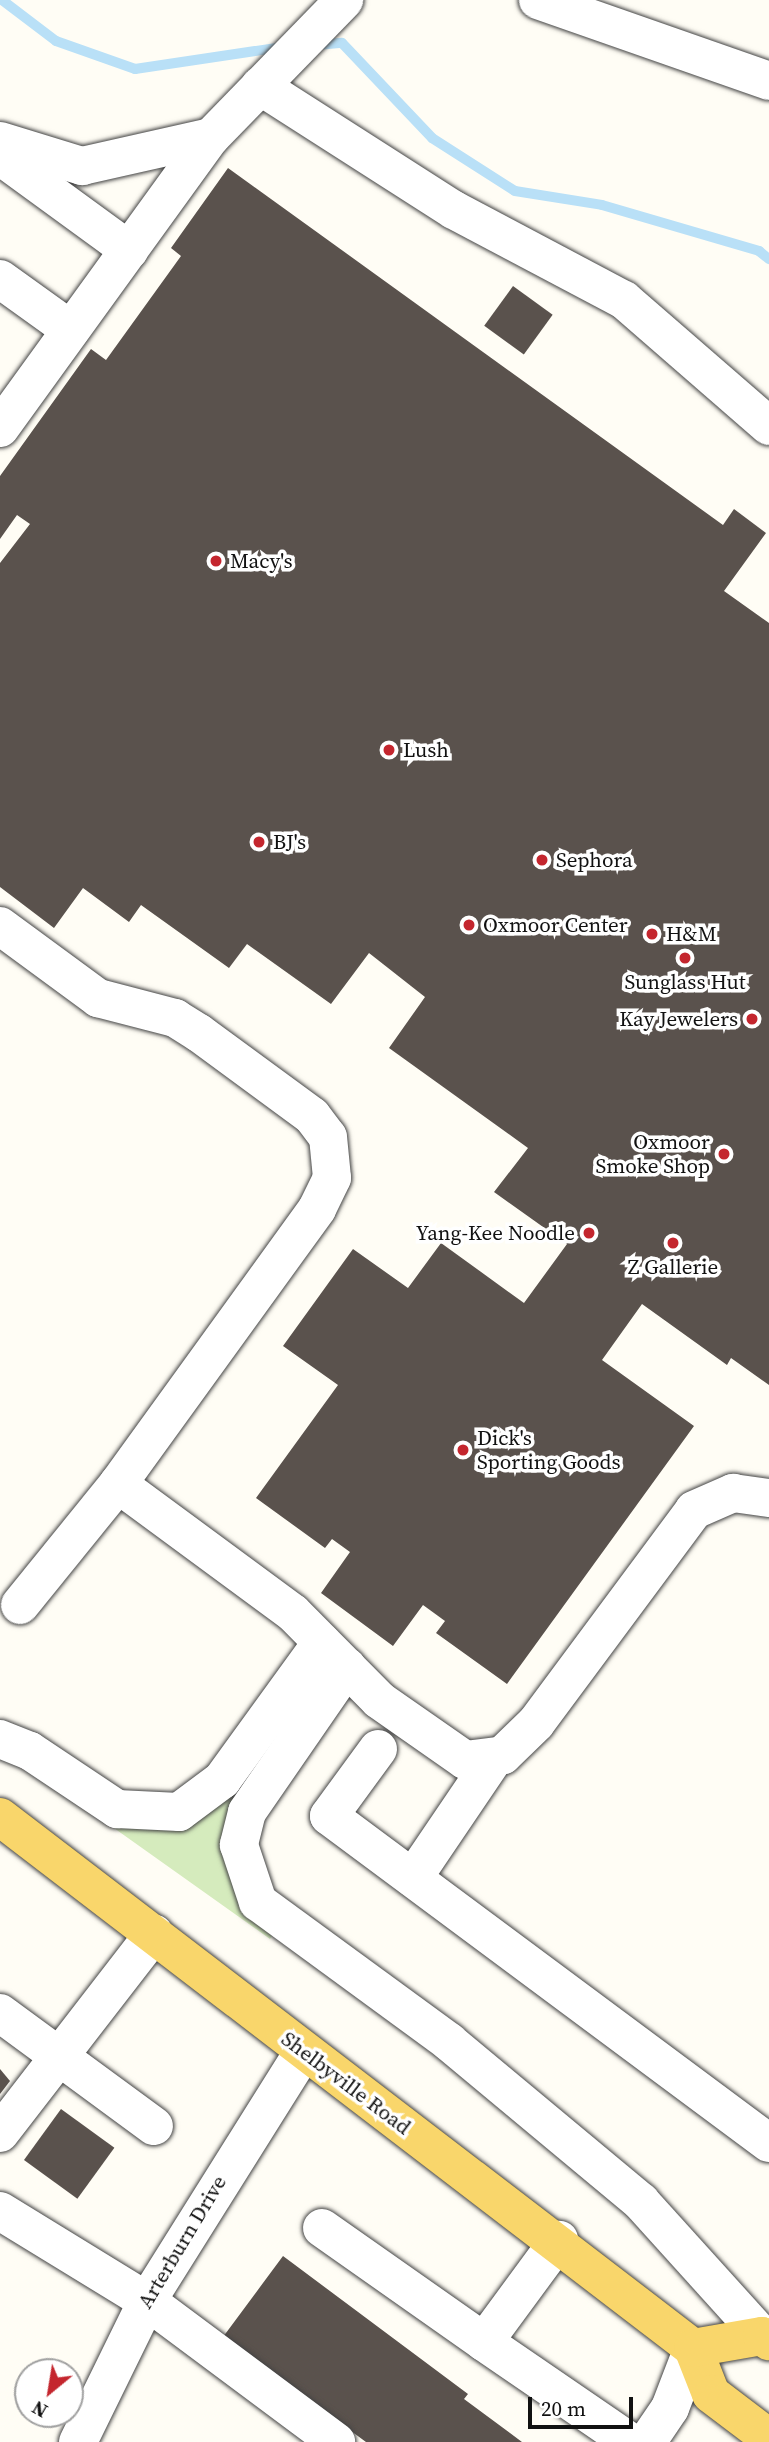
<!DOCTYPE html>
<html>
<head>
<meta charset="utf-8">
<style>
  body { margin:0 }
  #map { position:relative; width:769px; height:2442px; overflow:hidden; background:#fffdf5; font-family:"Source Serif 4",serif }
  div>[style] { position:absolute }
  .green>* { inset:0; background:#d5ebbd }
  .stream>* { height:10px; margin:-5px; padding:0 5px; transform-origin:5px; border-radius:5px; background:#b9e0f7 }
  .building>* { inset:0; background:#5a524d; transform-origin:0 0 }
  .roads { filter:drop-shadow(0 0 2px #444) drop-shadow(0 0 2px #444) }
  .minor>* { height:38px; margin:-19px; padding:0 19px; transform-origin:19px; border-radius:19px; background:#fff }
  .major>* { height:38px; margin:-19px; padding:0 19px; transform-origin:19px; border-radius:19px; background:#f9d66b }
  .dots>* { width:19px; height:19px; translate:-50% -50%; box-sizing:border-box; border:4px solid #fff; border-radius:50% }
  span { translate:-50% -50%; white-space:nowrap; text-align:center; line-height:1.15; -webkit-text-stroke:7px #fff; paint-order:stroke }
  .poi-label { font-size:21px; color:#111 }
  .left { translate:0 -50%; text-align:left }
  .right { translate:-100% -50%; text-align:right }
  .street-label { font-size:21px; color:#111 }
  .north { position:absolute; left:14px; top:2358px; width:70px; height:70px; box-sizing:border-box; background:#fff; border:2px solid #a0a0a0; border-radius:50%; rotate:210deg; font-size:19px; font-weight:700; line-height:28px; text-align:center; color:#111 }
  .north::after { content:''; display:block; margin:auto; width:24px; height:32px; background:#c4262e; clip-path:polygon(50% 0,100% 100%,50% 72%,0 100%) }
  .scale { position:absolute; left:528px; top:2397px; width:105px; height:32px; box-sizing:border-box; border:4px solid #111; border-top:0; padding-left:9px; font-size:21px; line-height:24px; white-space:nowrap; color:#111; -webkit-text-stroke:5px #fff; paint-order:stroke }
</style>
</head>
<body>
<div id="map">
  <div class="green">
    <div style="clip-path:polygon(252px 1776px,240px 1795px,274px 1933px,270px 1939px,90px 1811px,104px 1817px)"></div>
  </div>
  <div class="stream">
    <div style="left:2px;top:0;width:68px;rotate:37.2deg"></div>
    <div style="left:56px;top:41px;width:84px;rotate:19.5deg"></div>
    <div style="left:135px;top:69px;width:150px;rotate:-8.5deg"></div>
    <div style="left:317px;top:45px;width:25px;rotate:-5deg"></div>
    <div style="left:342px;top:43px;width:131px;rotate:46.5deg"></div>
    <div style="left:432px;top:138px;width:98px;rotate:32.6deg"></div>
    <div style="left:515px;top:191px;width:88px;rotate:9.1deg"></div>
    <div style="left:602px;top:205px;width:164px;rotate:16.3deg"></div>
    <div style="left:759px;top:251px;width:13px;rotate:39deg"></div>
  </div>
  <div class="building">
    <div style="clip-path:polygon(228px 168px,723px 525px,734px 509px,766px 533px,724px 591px,769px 623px,769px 1385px,731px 1358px,727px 1365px,642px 1304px,602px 1360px,694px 1426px,507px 1684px,436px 1633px,445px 1621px,423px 1605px,393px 1646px,321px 1593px,350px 1552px,332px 1539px,325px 1548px,256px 1498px,338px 1385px,283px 1346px,353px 1249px,408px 1288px,441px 1243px,524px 1303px,567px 1244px,494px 1192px,528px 1148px,389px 1048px,425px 997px,369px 953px,331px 1004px,247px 944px,229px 968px,141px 905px,129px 922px,83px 888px,54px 928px,0 887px,0 563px,30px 524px,17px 515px,0 539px,0 476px,91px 349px,106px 360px,181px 256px,171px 248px)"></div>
    <div style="left:513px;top:286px;width:49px;height:49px;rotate:36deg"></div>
    <div style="clip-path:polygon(0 2069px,10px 2081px,0 2094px)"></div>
    <div style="left:61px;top:2109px;width:66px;height:63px;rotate:36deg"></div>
    <div style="clip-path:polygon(283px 2256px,468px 2394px,464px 2399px,522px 2442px,366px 2442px,223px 2337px)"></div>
  </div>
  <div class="roads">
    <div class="minor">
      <div style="left:538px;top:0;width:245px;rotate:19.3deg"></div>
      <div style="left:260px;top:86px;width:230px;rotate:32.6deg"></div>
      <div style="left:454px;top:210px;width:192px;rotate:27.9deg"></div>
      <div style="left:624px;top:300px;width:192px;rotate:41deg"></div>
      <div style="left:0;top:141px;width:86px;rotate:17deg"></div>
      <div style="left:82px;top:166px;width:132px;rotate:-12.7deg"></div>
      <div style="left:0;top:156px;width:160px;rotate:36.1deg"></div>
      <div style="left:0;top:279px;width:87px;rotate:35.7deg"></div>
      <div style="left:0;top:428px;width:359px;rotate:-54.1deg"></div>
      <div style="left:211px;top:137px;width:191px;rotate:-45.8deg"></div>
      <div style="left:0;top:926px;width:122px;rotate:36.3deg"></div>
      <div style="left:98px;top:998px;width:80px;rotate:14.6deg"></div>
      <div style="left:175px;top:1018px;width:28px;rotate:32deg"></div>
      <div style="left:199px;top:1033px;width:140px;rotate:36.3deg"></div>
      <div style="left:312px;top:1116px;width:26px;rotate:53deg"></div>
      <div style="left:328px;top:1137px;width:41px;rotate:84.4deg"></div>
      <div style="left:332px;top:1178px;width:34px;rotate:116deg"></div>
      <div style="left:317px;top:1209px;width:339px;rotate:125.9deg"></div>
      <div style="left:118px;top:1484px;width:217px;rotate:36.4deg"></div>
      <div style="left:293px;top:1613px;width:122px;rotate:45.3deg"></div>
      <div style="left:379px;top:1700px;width:105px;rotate:34.9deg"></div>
      <div style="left:465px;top:1760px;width:38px;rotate:-7deg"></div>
      <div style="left:503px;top:1755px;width:46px;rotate:-44.1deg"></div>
      <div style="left:536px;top:1723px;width:265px;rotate:-53.4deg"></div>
      <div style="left:694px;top:1510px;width:43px;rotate:-23.6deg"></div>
      <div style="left:733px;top:1493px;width:36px;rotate:8deg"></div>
      <div style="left:20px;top:1605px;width:156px;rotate:-51deg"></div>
      <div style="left:347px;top:1667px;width:176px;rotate:124.6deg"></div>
      <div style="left:247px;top:1812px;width:34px;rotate:104deg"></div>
      <div style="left:239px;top:1845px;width:60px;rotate:71.6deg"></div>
      <div style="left:258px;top:1902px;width:237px;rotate:36.2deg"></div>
      <div style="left:449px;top:2042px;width:250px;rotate:39.8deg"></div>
      <div style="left:641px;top:2202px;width:181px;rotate:47.9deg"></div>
      <div style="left:0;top:1739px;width:32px;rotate:22deg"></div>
      <div style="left:30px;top:1751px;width:105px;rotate:33.7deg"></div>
      <div style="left:117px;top:1809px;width:62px;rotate:2.8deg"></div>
      <div style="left:179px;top:1812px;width:54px;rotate:-36.7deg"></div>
      <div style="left:222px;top:1780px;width:170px;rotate:-54.1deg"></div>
      <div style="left:378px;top:1749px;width:83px;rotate:126.2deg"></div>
      <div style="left:329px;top:1816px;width:548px;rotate:36.62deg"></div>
      <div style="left:413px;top:1878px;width:143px;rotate:-55.9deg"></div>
      <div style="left:0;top:2013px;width:191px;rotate:36.3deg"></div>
      <div style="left:0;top:2133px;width:252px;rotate:-52.3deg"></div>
      <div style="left:0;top:2211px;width:172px;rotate:31.5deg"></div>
      <div style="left:147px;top:2301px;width:236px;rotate:36.7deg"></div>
      <div style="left:322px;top:2228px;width:198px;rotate:35.1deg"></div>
      <div style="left:484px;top:2342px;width:127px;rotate:-53.7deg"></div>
      <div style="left:484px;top:2342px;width:177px;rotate:34.4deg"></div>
      <div style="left:78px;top:2442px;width:157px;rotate:-63.9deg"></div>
      <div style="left:147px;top:2301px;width:295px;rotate:-57.9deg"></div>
      <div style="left:647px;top:2442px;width:41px;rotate:-55.9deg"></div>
      <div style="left:670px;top:2408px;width:64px;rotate:-69deg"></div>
    </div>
    <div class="major">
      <div style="left:0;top:1817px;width:873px;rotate:37.46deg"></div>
      <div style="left:693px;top:2348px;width:49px;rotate:68.6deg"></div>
      <div style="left:711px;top:2394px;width:73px;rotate:37.2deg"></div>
      <div style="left:693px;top:2348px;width:70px;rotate:-9.9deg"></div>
      <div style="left:762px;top:2336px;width:9px;rotate:36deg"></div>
    </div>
  </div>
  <div class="dots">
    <div style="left:216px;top:561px;background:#c4262e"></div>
    <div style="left:389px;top:750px;background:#c4262e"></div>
    <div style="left:259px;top:842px;background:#c4262e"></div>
    <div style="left:542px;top:860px;background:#c4262e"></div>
    <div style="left:469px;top:925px;background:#c4262e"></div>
    <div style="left:652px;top:934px;background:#c4262e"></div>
    <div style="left:685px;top:958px;background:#c4262e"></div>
    <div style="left:752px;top:1019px;background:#c4262e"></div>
    <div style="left:724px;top:1154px;background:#c4262e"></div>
    <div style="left:589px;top:1233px;background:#c4262e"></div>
    <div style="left:673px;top:1243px;background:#c4262e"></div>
    <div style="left:463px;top:1450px;background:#c4262e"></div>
  </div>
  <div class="poi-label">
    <span class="left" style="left:230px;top:561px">Macy's</span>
    <span class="left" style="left:403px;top:750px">Lush</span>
    <span class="left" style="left:273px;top:842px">BJ's</span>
    <span class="left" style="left:556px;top:860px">Sephora</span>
    <span class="left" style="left:483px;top:925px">Oxmoor Center</span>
    <span class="left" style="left:666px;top:934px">H&amp;M</span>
    <span style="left:685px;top:982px">Sunglass Hut</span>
    <span class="right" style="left:738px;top:1019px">Kay Jewelers</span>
    <span class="right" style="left:710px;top:1154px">Oxmoor<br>Smoke Shop</span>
    <span class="right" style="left:575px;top:1233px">Yang-Kee Noodle</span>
    <span style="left:673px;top:1267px">Z Gallerie</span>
    <span class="left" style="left:477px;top:1450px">Dick's<br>Sporting Goods</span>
  </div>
  <div class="street-label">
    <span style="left:346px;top:2083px;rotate:37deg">Shelbyville Road</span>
    <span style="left:182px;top:2242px;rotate:-59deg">Arterburn Drive</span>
  </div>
  <div class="north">N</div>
  <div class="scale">20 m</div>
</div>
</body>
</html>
